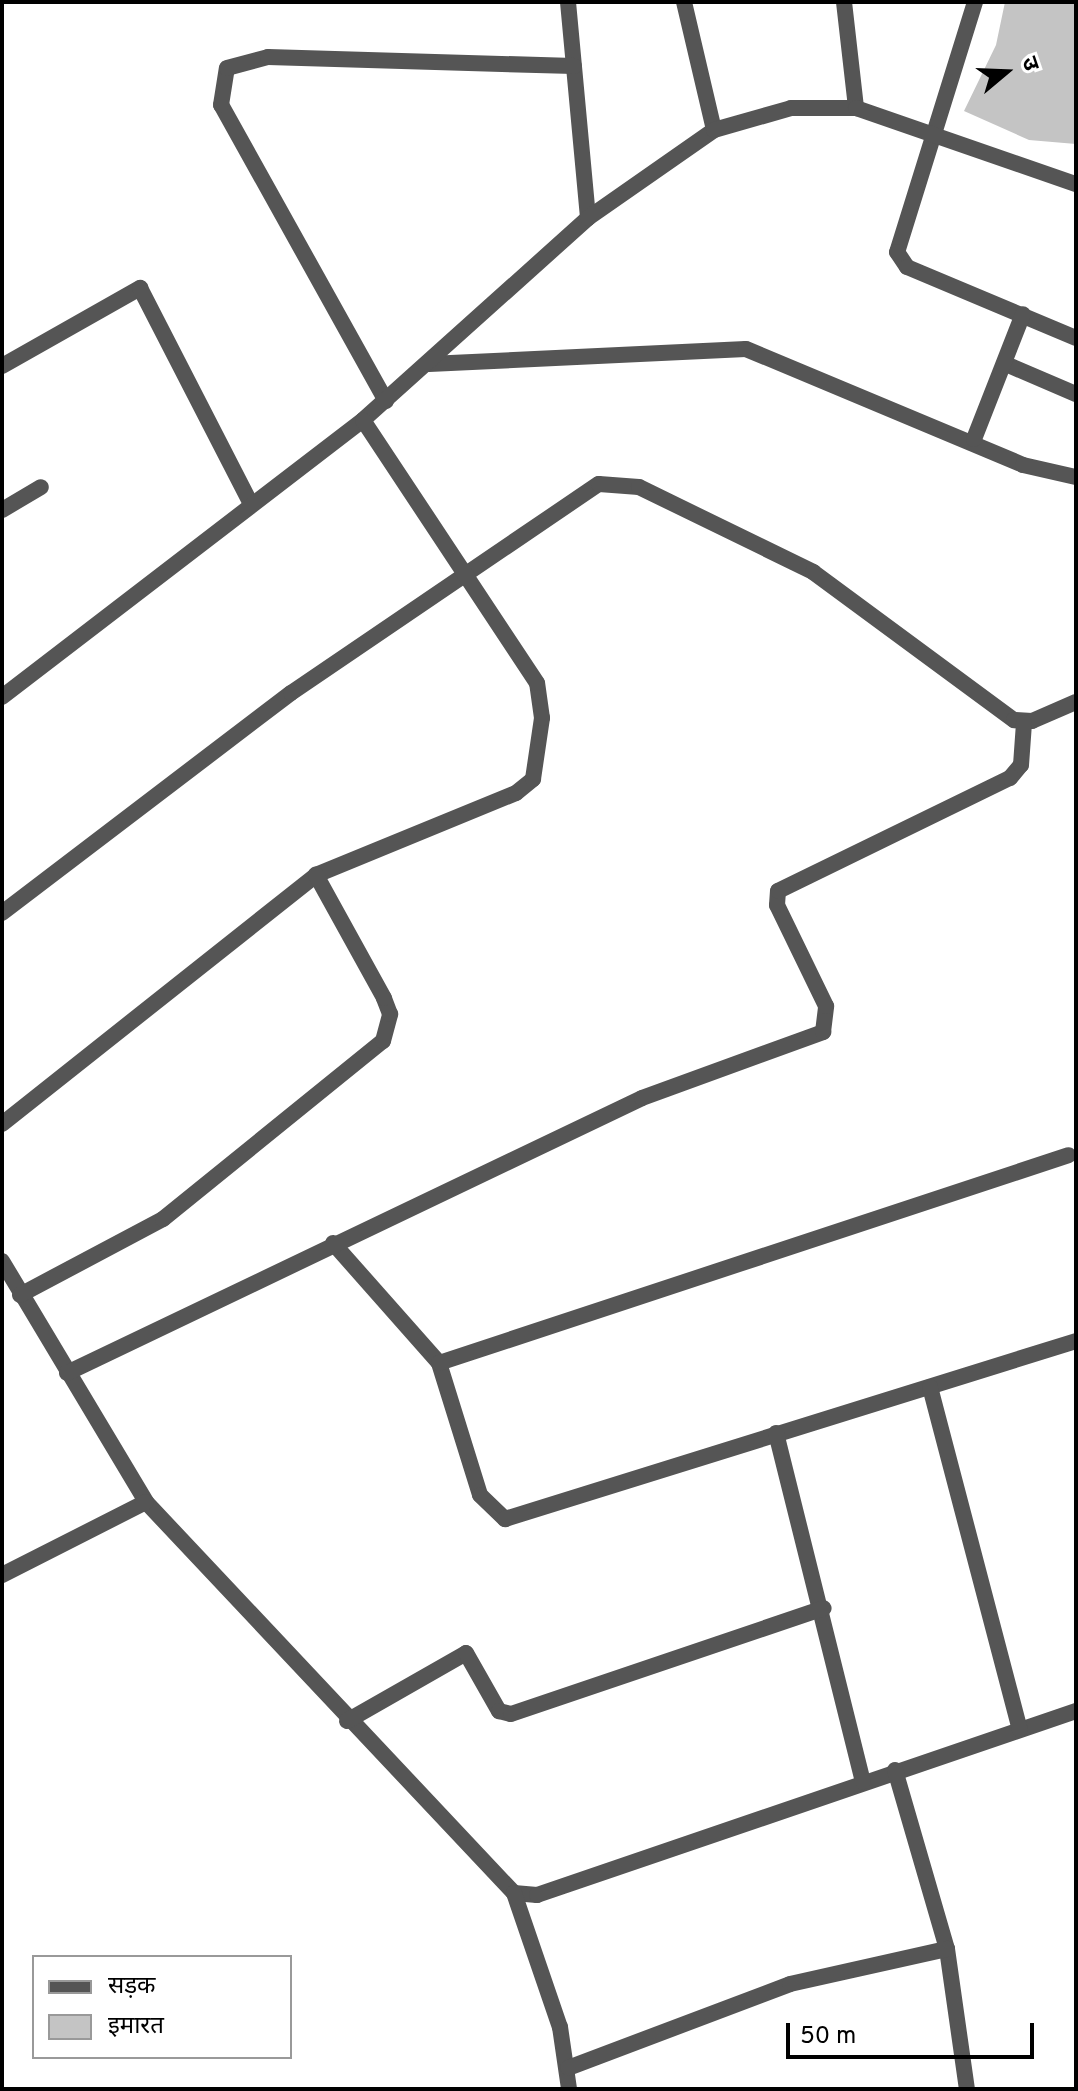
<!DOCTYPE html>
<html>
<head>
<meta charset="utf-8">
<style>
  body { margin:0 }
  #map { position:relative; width:1078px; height:2091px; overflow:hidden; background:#fff; font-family:Overpass,"Noto Sans Devanagari",sans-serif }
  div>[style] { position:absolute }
  .building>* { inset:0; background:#c4c4c4 }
  .street>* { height:16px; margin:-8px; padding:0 8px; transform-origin:8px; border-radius:8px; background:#555 }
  span { translate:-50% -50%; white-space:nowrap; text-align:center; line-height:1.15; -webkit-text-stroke:6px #fff; paint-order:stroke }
  .frame { position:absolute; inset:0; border:4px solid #000; pointer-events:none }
  .legend { position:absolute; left:32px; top:1955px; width:260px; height:104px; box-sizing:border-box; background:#fff; border:2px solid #999; margin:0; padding:10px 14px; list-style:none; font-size:24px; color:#000 }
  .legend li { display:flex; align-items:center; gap:16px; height:40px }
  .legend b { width:40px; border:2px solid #999 }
  .north { position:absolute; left:966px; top:32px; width:80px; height:80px; -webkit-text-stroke:6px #fff; paint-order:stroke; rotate:71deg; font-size:22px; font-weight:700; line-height:32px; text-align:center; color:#000 }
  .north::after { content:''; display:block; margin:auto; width:28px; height:36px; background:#000; clip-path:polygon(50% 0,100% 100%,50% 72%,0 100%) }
  .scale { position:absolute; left:786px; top:2023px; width:248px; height:36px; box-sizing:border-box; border:4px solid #000; border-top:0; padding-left:10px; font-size:24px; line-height:28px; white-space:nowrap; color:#000; -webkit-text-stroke:6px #fff; paint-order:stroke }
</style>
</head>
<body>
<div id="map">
  <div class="building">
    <div style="clip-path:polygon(1005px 2px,1076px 2px,1076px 144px,1029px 140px,964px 111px,996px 45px)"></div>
  </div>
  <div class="street">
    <div style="left:568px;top:2px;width:217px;rotate:84.7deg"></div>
    <div style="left:684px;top:2px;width:131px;rotate:76.8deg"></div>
    <div style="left:844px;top:2px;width:107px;rotate:83.5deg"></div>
    <div style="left:975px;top:2px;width:262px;rotate:107.3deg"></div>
    <div style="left:897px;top:252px;width:18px;rotate:56deg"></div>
    <div style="left:907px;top:267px;width:183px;rotate:22.8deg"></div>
    <div style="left:429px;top:364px;width:317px;rotate:-2.7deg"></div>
    <div style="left:746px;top:349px;width:300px;rotate:22.7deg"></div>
    <div style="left:1023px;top:465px;width:54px;rotate:12.8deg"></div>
    <div style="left:1008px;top:365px;width:74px;rotate:23.1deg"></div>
    <div style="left:2px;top:366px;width:159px;rotate:-29.5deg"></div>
    <div style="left:140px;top:288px;width:243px;rotate:62.8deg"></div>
    <div style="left:386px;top:401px;width:339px;rotate:-119.1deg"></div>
    <div style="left:221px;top:105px;width:37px;rotate:-81deg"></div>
    <div style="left:227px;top:68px;width:42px;rotate:-15deg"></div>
    <div style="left:268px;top:57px;width:306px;rotate:1.7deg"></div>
    <div style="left:974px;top:439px;width:134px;rotate:-68.6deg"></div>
    <div style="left:2px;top:510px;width:45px;rotate:-30.5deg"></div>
    <div style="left:2px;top:697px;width:455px;rotate:-37.5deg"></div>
    <div style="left:363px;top:420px;width:302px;rotate:-41.9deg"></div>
    <div style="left:588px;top:218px;width:154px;rotate:-34.9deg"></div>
    <div style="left:714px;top:130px;width:80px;rotate:-15.9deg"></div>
    <div style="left:791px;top:108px;width:65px"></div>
    <div style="left:856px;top:108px;width:233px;rotate:19.1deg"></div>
    <div style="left:2px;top:913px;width:363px;rotate:-37.3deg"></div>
    <div style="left:291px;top:693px;width:372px;rotate:-34.2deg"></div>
    <div style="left:599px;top:484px;width:40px;rotate:4.3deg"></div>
    <div style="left:639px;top:487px;width:194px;rotate:26deg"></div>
    <div style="left:813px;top:572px;width:250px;rotate:36.4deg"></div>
    <div style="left:1014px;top:720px;width:18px;rotate:3deg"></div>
    <div style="left:1032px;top:721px;width:48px;rotate:-23.4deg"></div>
    <div style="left:2px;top:1124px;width:401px;rotate:-38.4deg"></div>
    <div style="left:316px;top:875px;width:216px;rotate:-22.3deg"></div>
    <div style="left:516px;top:793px;width:22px;rotate:-39deg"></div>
    <div style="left:533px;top:779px;width:62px;rotate:-81.6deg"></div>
    <div style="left:542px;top:718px;width:35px;rotate:-98deg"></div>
    <div style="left:537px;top:683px;width:315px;rotate:-123.5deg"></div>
    <div style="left:333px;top:1243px;width:160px;rotate:48.5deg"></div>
    <div style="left:439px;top:1363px;width:138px;rotate:72.7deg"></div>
    <div style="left:480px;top:1495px;width:35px;rotate:44deg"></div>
    <div style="left:505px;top:1519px;width:598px;rotate:-17.31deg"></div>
    <div style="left:2px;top:1261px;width:281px;rotate:59.1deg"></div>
    <div style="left:146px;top:1502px;width:537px;rotate:46.74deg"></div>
    <div style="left:514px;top:1893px;width:23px;rotate:5deg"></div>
    <div style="left:537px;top:1895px;width:570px;rotate:-18.85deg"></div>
    <div style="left:20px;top:1295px;width:162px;rotate:-28deg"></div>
    <div style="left:163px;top:1219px;width:283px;rotate:-39deg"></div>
    <div style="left:383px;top:1041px;width:28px;rotate:-75deg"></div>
    <div style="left:390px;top:1014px;width:17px;rotate:-111deg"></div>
    <div style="left:384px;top:998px;width:141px;rotate:-118.9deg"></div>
    <div style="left:439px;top:1363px;width:663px;rotate:-18.27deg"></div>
    <div style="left:67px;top:1373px;width:637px;rotate:-25.56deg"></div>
    <div style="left:642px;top:1098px;width:193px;rotate:-20deg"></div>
    <div style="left:823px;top:1032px;width:26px;rotate:-83deg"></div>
    <div style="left:826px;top:1006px;width:112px;rotate:-115.9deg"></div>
    <div style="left:777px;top:905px;width:14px;rotate:-86deg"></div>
    <div style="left:778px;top:891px;width:258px;rotate:-26deg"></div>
    <div style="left:1010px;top:778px;width:17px;rotate:-50deg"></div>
    <div style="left:1021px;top:765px;width:42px;rotate:-85.9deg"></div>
    <div style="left:930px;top:1387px;width:354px;rotate:75.3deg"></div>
    <div style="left:776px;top:1433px;width:359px;rotate:76deg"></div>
    <div style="left:2px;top:1575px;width:161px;rotate:-26.9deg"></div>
    <div style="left:347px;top:1721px;width:137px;rotate:-29.7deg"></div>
    <div style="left:466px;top:1653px;width:67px;rotate:60.4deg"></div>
    <div style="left:499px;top:1711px;width:12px;rotate:14deg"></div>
    <div style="left:511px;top:1714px;width:330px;rotate:-18.7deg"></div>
    <div style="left:895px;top:1770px;width:186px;rotate:73.8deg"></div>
    <div style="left:947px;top:1949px;width:141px;rotate:81.9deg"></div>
    <div style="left:514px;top:1893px;width:142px;rotate:71.1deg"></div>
    <div style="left:560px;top:2027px;width:63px;rotate:81.7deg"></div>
    <div style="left:568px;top:2068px;width:237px;rotate:-20.7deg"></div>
    <div style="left:790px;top:1984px;width:161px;rotate:-12.6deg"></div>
  </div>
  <div class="frame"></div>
  <ul class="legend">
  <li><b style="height:10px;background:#555"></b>सड़क</li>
  <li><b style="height:22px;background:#c4c4c4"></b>इमारत</li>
  </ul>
  <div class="north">उ</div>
  <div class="scale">50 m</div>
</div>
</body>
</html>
